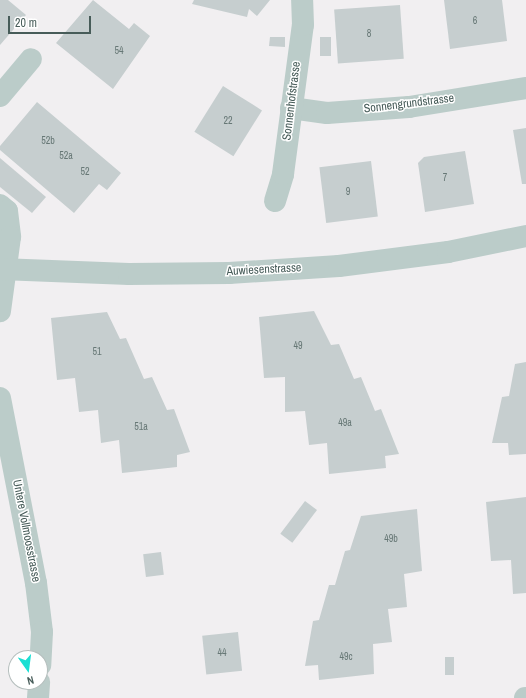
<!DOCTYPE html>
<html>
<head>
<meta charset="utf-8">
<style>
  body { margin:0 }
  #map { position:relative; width:526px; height:698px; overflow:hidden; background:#f1eff1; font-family:"Archivo Narrow",sans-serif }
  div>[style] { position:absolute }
  .building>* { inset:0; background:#c6cecf; transform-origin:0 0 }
  .minor>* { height:22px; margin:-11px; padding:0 11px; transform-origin:11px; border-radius:11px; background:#bbccc9 }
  span { translate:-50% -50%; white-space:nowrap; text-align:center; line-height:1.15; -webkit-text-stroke:3px #fff; paint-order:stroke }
  .number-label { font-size:10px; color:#677876 }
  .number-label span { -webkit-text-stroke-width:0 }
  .street-label { font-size:12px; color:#475c59 }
  .north { position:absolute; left:8px; top:650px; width:40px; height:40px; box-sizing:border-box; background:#fff; border:1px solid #b5bebd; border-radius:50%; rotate:166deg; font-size:11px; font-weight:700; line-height:16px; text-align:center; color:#475c59 }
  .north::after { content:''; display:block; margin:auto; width:14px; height:18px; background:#1bdfd3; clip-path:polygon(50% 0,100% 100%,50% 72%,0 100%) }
  .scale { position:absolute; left:8px; top:16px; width:83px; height:18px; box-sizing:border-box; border:2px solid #475c59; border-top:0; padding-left:5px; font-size:12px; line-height:14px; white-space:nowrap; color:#475c59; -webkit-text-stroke:3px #fff; paint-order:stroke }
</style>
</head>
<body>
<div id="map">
  <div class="building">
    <div style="clip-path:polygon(0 0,8px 0,26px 15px,0 45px)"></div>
    <div style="clip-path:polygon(93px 0,129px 29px,134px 23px,150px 36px,113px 89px,56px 43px)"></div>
    <div style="clip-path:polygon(194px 0,270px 0,257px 16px,249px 9px,247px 17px,192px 4px)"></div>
    <div style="clip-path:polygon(444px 0,502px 0,507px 41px,450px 49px)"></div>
    <div style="left:400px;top:5px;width:54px;height:66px;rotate:86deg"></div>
    <div style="clip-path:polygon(270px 37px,285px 37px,285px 47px,269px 46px)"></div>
    <div style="left:320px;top:37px;width:11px;height:19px"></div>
    <div style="left:223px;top:86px;width:46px;height:54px;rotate:32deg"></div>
    <div style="clip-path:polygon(37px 102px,121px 173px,107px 190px,99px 184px,74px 213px,0 150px,0 146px)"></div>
    <div style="clip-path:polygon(526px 128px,526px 184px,522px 184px,513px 130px)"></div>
    <div style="clip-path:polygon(465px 151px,474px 204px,425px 212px,418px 163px,424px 157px)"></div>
    <div style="clip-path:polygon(0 158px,46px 197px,32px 213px,0 187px)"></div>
    <div style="left:371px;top:161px;width:56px;height:52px;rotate:83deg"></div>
    <div style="clip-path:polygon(314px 311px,331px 345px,339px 344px,354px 379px,361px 377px,375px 411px,381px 409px,399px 454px,385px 456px,386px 468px,329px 474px,327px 443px,309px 445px,305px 411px,285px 412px,285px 377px,264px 378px,259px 317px)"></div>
    <div style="clip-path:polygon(107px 312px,120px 339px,126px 338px,144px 379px,152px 377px,167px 410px,174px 409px,190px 452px,177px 455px,177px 467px,122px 473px,119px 440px,101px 443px,98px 410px,79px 412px,75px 378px,57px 380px,51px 318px)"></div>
    <div style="clip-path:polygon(526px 362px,526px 454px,509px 455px,508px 443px,492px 443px,502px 397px,509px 396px,515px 364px)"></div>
    <div style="clip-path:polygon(526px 497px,526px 593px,513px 594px,511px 560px,491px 561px,486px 502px)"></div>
    <div style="left:305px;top:501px;width:15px;height:41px;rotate:37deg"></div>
    <div style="clip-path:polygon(417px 509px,422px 571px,404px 574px,407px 607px,388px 609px,392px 642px,373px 644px,374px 674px,319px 680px,318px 665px,305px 666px,313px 621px,319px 620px,329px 585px,335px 585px,345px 551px,350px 550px,361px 516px)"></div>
    <div style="left:161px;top:552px;width:23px;height:18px;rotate:83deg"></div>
    <div style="left:238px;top:632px;width:39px;height:36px;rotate:84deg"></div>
    <div style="left:445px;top:657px;width:9px;height:18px"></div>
  </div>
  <div class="minor">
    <div style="left:0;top:96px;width:48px;rotate:-50deg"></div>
    <div style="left:291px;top:108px;width:36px;rotate:8deg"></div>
    <div style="left:327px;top:113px;width:82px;rotate:-4.2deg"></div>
    <div style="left:409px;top:107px;width:119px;rotate:-9.2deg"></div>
    <div style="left:275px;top:201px;width:28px;rotate:-73deg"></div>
    <div style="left:283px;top:174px;width:150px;rotate:-82.4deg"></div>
    <div style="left:303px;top:25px;width:25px;rotate:-92deg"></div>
    <div style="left:0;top:205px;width:9px;rotate:41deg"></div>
    <div style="left:7px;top:211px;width:26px;rotate:83deg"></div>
    <div style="left:10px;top:237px;width:75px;rotate:97.7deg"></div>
    <div style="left:0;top:269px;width:129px;rotate:2.2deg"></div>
    <div style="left:129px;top:274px;width:100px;rotate:-0.6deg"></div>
    <div style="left:229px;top:273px;width:110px;rotate:-3.6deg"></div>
    <div style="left:339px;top:266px;width:110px;rotate:-7.3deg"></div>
    <div style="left:448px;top:252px;width:80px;rotate:-11.6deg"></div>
    <div style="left:0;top:398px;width:188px;rotate:79deg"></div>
    <div style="left:36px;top:583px;width:49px;rotate:83deg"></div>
    <div style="left:42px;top:632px;width:33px;rotate:93deg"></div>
    <div style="left:38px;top:698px;width:16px;rotate:-86deg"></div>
    <div style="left:525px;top:698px;width:1px"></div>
  </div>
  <div class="number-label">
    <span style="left:475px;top:21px">6</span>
    <span style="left:369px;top:34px">8</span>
    <span style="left:119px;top:51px">54</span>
    <span style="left:228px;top:121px">22</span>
    <span style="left:48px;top:141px">52b</span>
    <span style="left:66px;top:156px">52a</span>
    <span style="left:85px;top:172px">52</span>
    <span style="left:445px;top:178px">7</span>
    <span style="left:348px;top:192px">9</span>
    <span style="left:298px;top:346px">49</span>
    <span style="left:97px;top:352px">51</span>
    <span style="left:345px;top:423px">49a</span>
    <span style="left:141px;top:427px">51a</span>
    <span style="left:391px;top:539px">49b</span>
    <span style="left:222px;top:653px">44</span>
    <span style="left:346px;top:657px">49c</span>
  </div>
  <div class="street-label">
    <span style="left:292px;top:101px;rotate:-83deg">Sonnenhofstrasse</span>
    <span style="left:409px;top:104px;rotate:-7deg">Sonnengrundstrasse</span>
    <span style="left:264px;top:270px;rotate:-3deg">Auwiesenstrasse</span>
    <span style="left:26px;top:531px;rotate:79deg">Untere Vollmoosstrasse</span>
  </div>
  <div class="north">N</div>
  <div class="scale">20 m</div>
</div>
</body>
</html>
